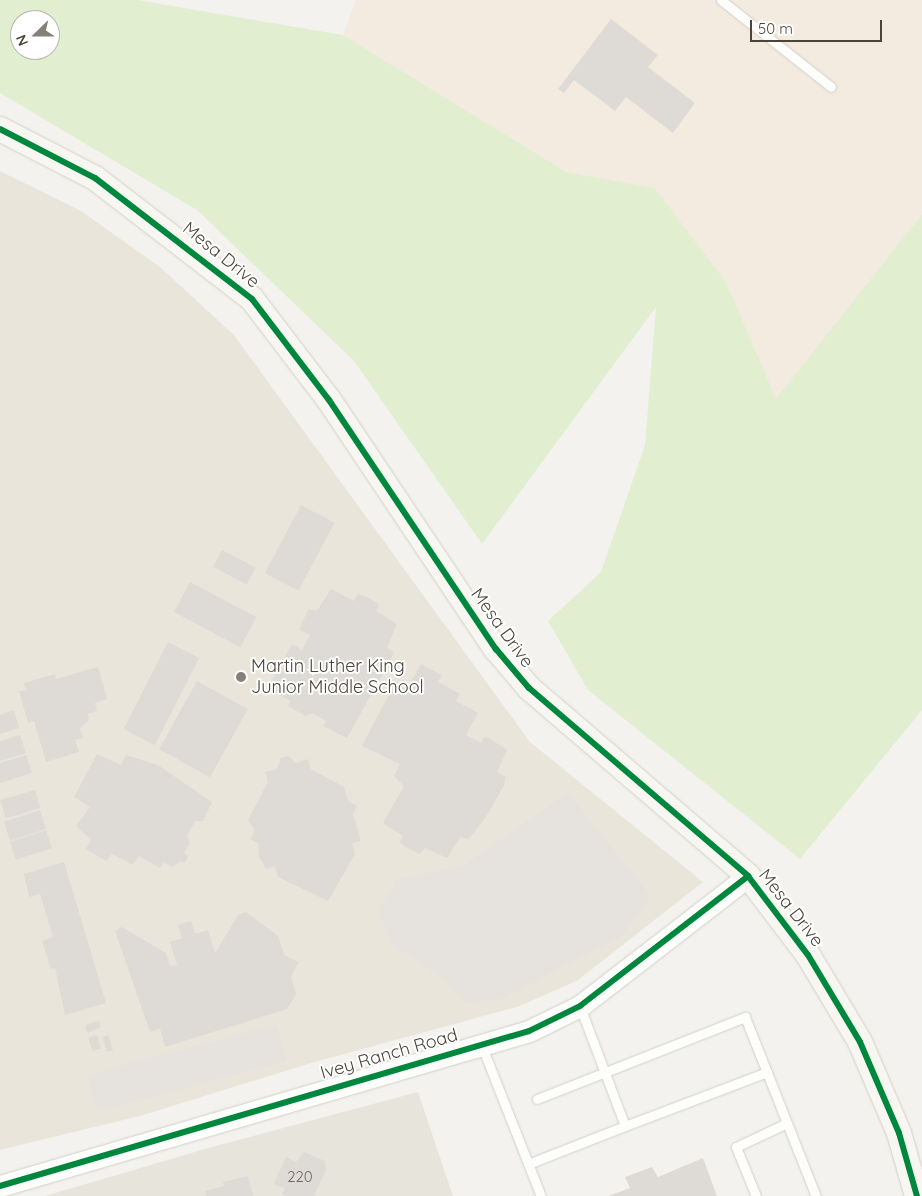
<!DOCTYPE html>
<html>
<head>
<meta charset="utf-8">
<style>
  body { margin:0 }
  #map { position:relative; width:922px; height:1196px; overflow:hidden; background:#f4f2ee; font-family:Quicksand,sans-serif }
  div>[style] { position:absolute }
  .residential>* { inset:0; background:#e7e4dc }
  .commercial>* { inset:0; background:#f3ebdf }
  .education>* { inset:0; background:#eae5da }
  .green>* { inset:0; background:#e1eecf }
  .parking>* { inset:0; background:#e6e3df; transform-origin:0 0 }
  .building>* { inset:0; background:#dedbd6; transform-origin:0 0 }
  .roads { filter:drop-shadow(0 0 1px #d2d0cb) drop-shadow(0 0 1px #d2d0cb) }
  .service>* { height:9px; margin:-4.5px; padding:0 4.5px; transform-origin:4.5px; border-radius:4.5px; background:#fdfdfc }
  .tertiary>* { height:21px; margin:-10.5px; padding:0 10.5px; transform-origin:10.5px; border-radius:10.5px; background:#fdfdfc }
  .secondary>* { height:24px; margin:-12px; padding:0 12px; transform-origin:12px; border-radius:12px; background:#f7f6f1 }
  .cycleway>* { height:6px; margin:-3px; padding:0 3px; transform-origin:3px; border-radius:3px; background:#00873e }
  .dots>* { width:14px; height:14px; translate:-50% -50%; box-sizing:border-box; border:2px solid #fff; border-radius:50% }
  span { translate:-50% -50%; white-space:nowrap; text-align:center; line-height:1.15; -webkit-text-stroke:4px #fff; paint-order:stroke }
  .number-label { font-size:15px; color:#706a61 }
  .number-label span { -webkit-text-stroke-width:0 }
  .street-label { font-size:18px; color:#4b4439 }
  .poi-label { font-size:18px; color:#4b4439 }
  .left { translate:0 -50%; text-align:left }
  .north { position:absolute; left:10px; top:10px; width:50px; height:50px; box-sizing:border-box; background:#fff; border:1px solid #b7b4b0; border-radius:50%; rotate:248deg; font-size:14px; font-weight:700; line-height:20px; text-align:center; color:#4b4439 }
  .north::after { content:''; display:block; margin:auto; width:18px; height:22px; background:#868178; clip-path:polygon(50% 0,100% 100%,50% 72%,0 100%) }
  .scale { position:absolute; left:750px; top:20px; width:132px; height:22px; box-sizing:border-box; border:2px solid #4b4439; border-top:0; padding-left:6px; font-size:15px; line-height:18px; white-space:nowrap; color:#4b4439; -webkit-text-stroke:4px #fff; paint-order:stroke }
</style>
</head>
<body>
<div id="map">
  <div class="residential">
    <div style="clip-path:polygon(418px 1092px,453px 1196px,45px 1196px,212px 1147px)"></div>
  </div>
  <div class="commercial">
    <div style="clip-path:polygon(356px 0,922px 0,922px 214px,776px 400px,726px 282px,655px 188px,566px 172px,343px 35px)"></div>
  </div>
  <div class="education">
    <div style="clip-path:polygon(0 171px,81px 211px,160px 267px,234px 335px,530px 742px,703px 882px,578px 980px,520px 1006px,311px 1063px,140px 1116px,0 1150px)"></div>
  </div>
  <div class="green">
    <div style="clip-path:polygon(evenodd,0 0,137px 0,343px 35px,566px 172px,655px 188px,726px 282px,776px 399px,922px 214px,922px 710px,800px 859px,588px 690px,548px 621px,601px 572px,645px 445px,656px 307px,482px 544px,354px 361px,197px 210px,0 93px,0 0,20px 20px,50px 20px,50px 50px,20px 50px,20px 20px)"></div>
  </div>
  <div class="parking">
    <div style="clip-path:polygon(568px 792px,649px 894px,648px 902px,621px 937px,502px 999px,463px 1002px,439px 976px,392px 944px,378px 911px,396px 880px,464px 865px)"></div>
    <div style="left:277px;top:1024px;width:38px;height:197px;rotate:75deg"></div>
  </div>
  <div class="building">
    <div style="clip-path:polygon(611px 19px,658px 55px,648px 67px,695px 103px,673px 133px,626px 97px,615px 111px,574px 80px,564px 93px,558px 89px)"></div>
    <div style="left:301px;top:505px;width:38px;height:77px;rotate:28deg"></div>
    <div style="left:222px;top:550px;width:38px;height:19px;rotate:28deg"></div>
    <div style="left:190px;top:582px;width:75px;height:34px;rotate:28deg"></div>
    <div style="clip-path:polygon(331px 589px,354px 601px,358px 594px,365px 596px,379px 604px,376px 611px,397px 624px,387px 648px,394px 652px,391px 659px,347px 738px,323px 726px,326px 721px,312px 713px,305px 716px,288px 706px,290px 701px,268px 688px,292px 644px,302px 650px,310px 635px,299px 630px,302px 622px,309px 609px,317px 611px)"></div>
    <div style="left:168px;top:642px;width:35px;height:98px;rotate:27deg"></div>
    <div style="clip-path:polygon(421px 664px,442px 675px,438px 682px,460px 694px,456px 701px,478px 713px,466px 735px,481px 743px,484px 737px,489px 738px,507px 750px,497px 772px,506px 777px,504px 785px,488px 814px,468px 840px,461px 836px,447px 858px,425px 848px,419px 854px,406px 847px,400px 842px,403px 836px,383px 823px,404px 786px,394px 776px,400px 764px,362px 746px,396px 681px,408px 687px)"></div>
    <div style="clip-path:polygon(98px 667px,107px 699px,95px 703px,97px 711px,88px 714px,89px 720px,80px 728px,83px 738px,75px 740px,79px 752px,46px 762px,34px 721px,28px 723px,19px 691px,26px 690px,24px 683px,55px 674px,56px 679px)"></div>
    <div style="left:197px;top:681px;width:58px;height:78px;rotate:29deg"></div>
    <div style="clip-path:polygon(14px 710px,19px 728px,0 734px,0 715px)"></div>
    <div style="clip-path:polygon(20px 735px,26px 753px,0 761px,0 741px)"></div>
    <div style="clip-path:polygon(97px 754px,121px 765px,126px 755px,158px 765px,212px 802px,203px 821px,195px 821px,187px 836px,190px 843px,184px 853px,189px 856px,184px 863px,180px 861px,173px 867px,163px 862px,160px 868px,139px 856px,133px 865px,112px 854px,106px 861px,86px 849px,91px 840px,76px 826px,90px 807px,74px 797px)"></div>
    <div style="clip-path:polygon(26px 755px,32px 773px,0 783px,0 763px)"></div>
    <div style="clip-path:polygon(289px 756px,296px 763px,308px 759px,311px 769px,344px 787px,348px 801px,357px 806px,353px 814px,361px 841px,352px 843px,355px 854px,328px 901px,278px 877px,275px 866px,266px 869px,259px 857px,258px 843px,250px 839px,255px 830px,248px 820px,268px 782px,265px 772px,277px 769px,281px 758px)"></div>
    <div style="left:35px;top:790px;width:19px;height:36px;rotate:74deg"></div>
    <div style="left:40px;top:810px;width:20px;height:38px;rotate:72deg"></div>
    <div style="left:46px;top:830px;width:19px;height:38px;rotate:72deg"></div>
    <div style="clip-path:polygon(64px 862px,106px 1003px,65px 1015px,55px 968px,51px 969px,42px 941px,53px 937px,40px 894px,29px 897px,24px 874px)"></div>
    <div style="clip-path:polygon(246px 912px,278px 936px,284px 955px,299px 962px,291px 976px,296px 994px,287px 1009px,165px 1047px,160px 1029px,150px 1032px,115px 931px,122px 927px,166px 953px,170px 966px,177px 965px,170px 942px,182px 938px,178px 925px,191px 921px,195px 934px,208px 930px,215px 953px,238px 915px)"></div>
    <div style="clip-path:polygon(99px 1021px,101px 1027px,87px 1033px,85px 1025px)"></div>
    <div style="left:97px;top:1035px;width:14px;height:9px;rotate:73deg"></div>
    <div style="left:108px;top:1035px;width:16px;height:6px;rotate:72deg"></div>
    <div style="clip-path:polygon(304px 1152px,325px 1161px,326px 1170px,314px 1196px,286px 1196px,282px 1194px,285px 1189px,274px 1184px,286px 1157px,296px 1162px)"></div>
    <div style="clip-path:polygon(703px 1158px,717px 1196px,608px 1196px,630px 1188px,625px 1177px,652px 1167px,658px 1177px)"></div>
    <div style="clip-path:polygon(248px 1176px,253px 1196px,206px 1196px,205px 1191px,224px 1186px,223px 1182px)"></div>
  </div>
  <div class="roads">
    <div class="service">
      <div style="left:721px;top:0;width:140px;rotate:38.3deg"></div>
      <div style="left:481px;top:1044px;width:163px;rotate:68.5deg"></div>
      <div style="left:537px;top:1099px;width:224px;rotate:-21.5deg"></div>
      <div style="left:745px;top:1017px;width:193px;rotate:68.4deg"></div>
      <div style="left:625px;top:1126px;width:152px;rotate:-20.8deg"></div>
      <div style="left:528px;top:1164px;width:104px;rotate:-21.4deg"></div>
      <div style="left:625px;top:1126px;width:127px;rotate:-110.7deg"></div>
      <div style="left:756px;top:1196px;width:53px;rotate:-112.2deg"></div>
      <div style="left:736px;top:1147px;width:56px;rotate:-25.2deg"></div>
    </div>
    <div class="tertiary">
      <div style="left:0;top:1186px;width:551px;rotate:-16.33deg"></div>
      <div style="left:529px;top:1031px;width:57px;rotate:-26.1deg"></div>
      <div style="left:580px;top:1006px;width:212px;rotate:-37.7deg"></div>
    </div>
    <div class="secondary">
      <div style="left:0;top:129px;width:107px;rotate:27.3deg"></div>
      <div style="left:95px;top:178px;width:198px;rotate:37.6deg"></div>
      <div style="left:252px;top:299px;width:127px;rotate:52.7deg"></div>
      <div style="left:329px;top:400px;width:300px;rotate:56.2deg"></div>
      <div style="left:496px;top:649px;width:51px;rotate:49.8deg"></div>
      <div style="left:529px;top:688px;width:289px;rotate:40.6deg"></div>
      <div style="left:748px;top:876px;width:99px;rotate:52.8deg"></div>
      <div style="left:808px;top:955px;width:101px;rotate:59.1deg"></div>
      <div style="left:860px;top:1042px;width:99px;rotate:66.8deg"></div>
      <div style="left:899px;top:1133px;width:66px;rotate:74.1deg"></div>
    </div>
  </div>
  <div class="cycleway">
    <div style="left:0;top:129px;width:107px;rotate:27.3deg"></div>
    <div style="left:95px;top:178px;width:198px;rotate:37.6deg"></div>
    <div style="left:252px;top:299px;width:127px;rotate:52.7deg"></div>
    <div style="left:329px;top:400px;width:300px;rotate:56.2deg"></div>
    <div style="left:496px;top:649px;width:51px;rotate:49.8deg"></div>
    <div style="left:529px;top:688px;width:289px;rotate:40.6deg"></div>
    <div style="left:748px;top:876px;width:99px;rotate:52.8deg"></div>
    <div style="left:808px;top:955px;width:101px;rotate:59.1deg"></div>
    <div style="left:860px;top:1042px;width:99px;rotate:66.8deg"></div>
    <div style="left:899px;top:1133px;width:66px;rotate:74.1deg"></div>
    <div style="left:0;top:1186px;width:551px;rotate:-16.33deg"></div>
    <div style="left:529px;top:1031px;width:57px;rotate:-26.1deg"></div>
    <div style="left:580px;top:1006px;width:212px;rotate:-37.7deg"></div>
  </div>
  <div class="dots">
    <div style="left:241px;top:677px;background:#868178"></div>
  </div>
  <div class="number-label">
    <span style="left:300px;top:1177px">220</span>
  </div>
  <div class="street-label">
    <span style="left:221px;top:255px;rotate:39deg">Mesa Drive</span>
    <span style="left:502px;top:628px;rotate:54deg">Mesa Drive</span>
    <span style="left:791px;top:908px;rotate:52deg">Mesa Drive</span>
    <span style="left:389px;top:1054px;rotate:-16deg">Ivey Ranch Road</span>
  </div>
  <div class="poi-label">
    <span class="left" style="left:251px;top:677px">Martin Luther King<br>Junior Middle School</span>
  </div>
  <div class="north">N</div>
  <div class="scale">50 m</div>
</div>
</body>
</html>
